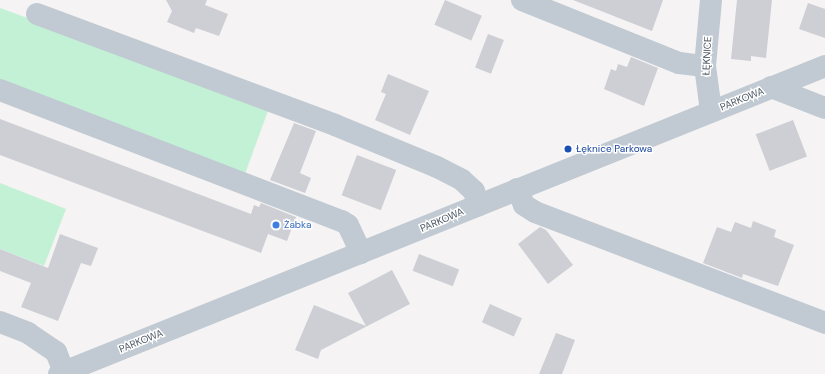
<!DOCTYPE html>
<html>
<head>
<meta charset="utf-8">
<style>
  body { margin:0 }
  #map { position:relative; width:825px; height:374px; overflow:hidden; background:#f5f3f3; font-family:"DM Sans",sans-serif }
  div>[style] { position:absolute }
  .green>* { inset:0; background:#c3f1d5; transform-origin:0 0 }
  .building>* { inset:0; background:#cdcfd5; transform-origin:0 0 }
  .minor>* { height:22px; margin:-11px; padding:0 11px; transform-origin:11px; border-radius:11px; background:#c1cad2 }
  .dots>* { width:11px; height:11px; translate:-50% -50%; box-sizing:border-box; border:2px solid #fff; border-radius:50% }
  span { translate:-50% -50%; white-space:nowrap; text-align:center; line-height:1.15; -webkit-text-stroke:3px #fff; paint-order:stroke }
  .street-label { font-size:10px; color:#4a5661 }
  .transit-label { font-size:10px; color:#164399 }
  .left { translate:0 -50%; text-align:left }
  .shop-label { font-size:10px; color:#366cbe }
</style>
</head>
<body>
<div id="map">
  <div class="green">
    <div style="left:0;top:8px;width:287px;height:74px;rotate:20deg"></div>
    <div style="clip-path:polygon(0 183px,66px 209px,44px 266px,0 249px)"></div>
  </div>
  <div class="building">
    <div style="clip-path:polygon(166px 0,207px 0,205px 5px,228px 14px,219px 36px,196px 28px,194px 33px,167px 22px,172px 11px)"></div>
    <div style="left:445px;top:0;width:40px;height:27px;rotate:23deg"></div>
    <div style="clip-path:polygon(573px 0,663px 0,652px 31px)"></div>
    <div style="clip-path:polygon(737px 0,772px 0,766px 58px,751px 56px,751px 61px,731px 59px)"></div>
    <div style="clip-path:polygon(808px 3px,825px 9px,825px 38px,799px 29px)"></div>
    <div style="left:488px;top:34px;width:17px;height:36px;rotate:21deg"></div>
    <div style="clip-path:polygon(631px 57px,658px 68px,644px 106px,604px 89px,611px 69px,616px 71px,618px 64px,627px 67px)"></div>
    <div style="clip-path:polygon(388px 74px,429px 91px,410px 135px,375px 120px,386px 94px,381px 92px)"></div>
    <div style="clip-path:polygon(0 119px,251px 214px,254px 205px,259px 207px,261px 203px,296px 217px,287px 241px,268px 234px,261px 253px,0 155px)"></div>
    <div style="left:793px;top:120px;width:39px;height:40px;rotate:69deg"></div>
    <div style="clip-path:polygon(294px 123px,316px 131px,300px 173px,311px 178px,305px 193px,270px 180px)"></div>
    <div style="left:357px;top:155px;width:42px;height:43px;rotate:21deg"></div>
    <div style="clip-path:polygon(753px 221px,776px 230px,774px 237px,794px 245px,778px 286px,743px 274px,742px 278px,703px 263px,717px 227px,731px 232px,735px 222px,751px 228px)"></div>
    <div style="clip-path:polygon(540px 227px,546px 230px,573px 265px,548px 284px,518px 244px)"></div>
    <div style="clip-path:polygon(60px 234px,98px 248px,91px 266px,81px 263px,58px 321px,21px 307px,31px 283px,0 271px,0 249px,48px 268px)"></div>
    <div style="left:419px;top:254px;width:43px;height:18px;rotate:21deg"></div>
    <div style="clip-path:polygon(392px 270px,410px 304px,321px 350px,318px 359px,295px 350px,314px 305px,366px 326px,348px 293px)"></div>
    <div style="left:490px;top:304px;width:35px;height:20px;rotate:24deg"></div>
    <div style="clip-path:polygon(556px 333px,575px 340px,562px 374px,539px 374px)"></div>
  </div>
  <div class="minor">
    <div style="left:522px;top:0;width:169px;rotate:21.9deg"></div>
    <div style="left:679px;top:63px;width:26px;rotate:7deg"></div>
    <div style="left:37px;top:14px;width:318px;rotate:20.4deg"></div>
    <div style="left:335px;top:125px;width:110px;rotate:22.4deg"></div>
    <div style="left:437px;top:167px;width:28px;rotate:27deg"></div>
    <div style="left:462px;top:180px;width:16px;rotate:43deg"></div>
    <div style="left:474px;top:191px;width:15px;rotate:74deg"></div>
    <div style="left:771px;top:87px;width:58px;rotate:21.3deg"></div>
    <div style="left:0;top:90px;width:366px;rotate:21deg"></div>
    <div style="left:342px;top:221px;width:7px;rotate:34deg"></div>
    <div style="left:348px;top:225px;width:31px;rotate:65deg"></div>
    <div style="left:711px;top:111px;width:45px;rotate:-97.6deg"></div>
    <div style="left:705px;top:66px;width:66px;rotate:-84.8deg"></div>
    <div style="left:517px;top:189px;width:17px;rotate:66deg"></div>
    <div style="left:524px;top:205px;width:13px;rotate:32deg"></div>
    <div style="left:535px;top:212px;width:311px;rotate:20.9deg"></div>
    <div style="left:0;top:322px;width:30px;rotate:21deg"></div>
    <div style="left:28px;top:333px;width:34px;rotate:34deg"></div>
    <div style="left:56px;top:352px;width:22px;rotate:68deg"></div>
    <div style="left:59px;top:374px;width:826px;rotate:-21.9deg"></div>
  </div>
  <div class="dots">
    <div style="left:568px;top:149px;background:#1a4fb4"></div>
    <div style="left:276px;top:225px;background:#3f7fe0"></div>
  </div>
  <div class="street-label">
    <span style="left:707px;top:56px;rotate:-87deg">ŁĘKNICE</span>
    <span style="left:742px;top:99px;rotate:-22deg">PARKOWA</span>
    <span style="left:442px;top:220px;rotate:-23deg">PARKOWA</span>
    <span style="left:141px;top:341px;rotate:-22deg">PARKOWA</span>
  </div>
  <div class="transit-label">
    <span class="left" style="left:576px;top:149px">Łęknice Parkowa</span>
  </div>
  <div class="shop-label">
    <span class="left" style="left:284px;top:225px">Żabka</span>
  </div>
</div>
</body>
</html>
